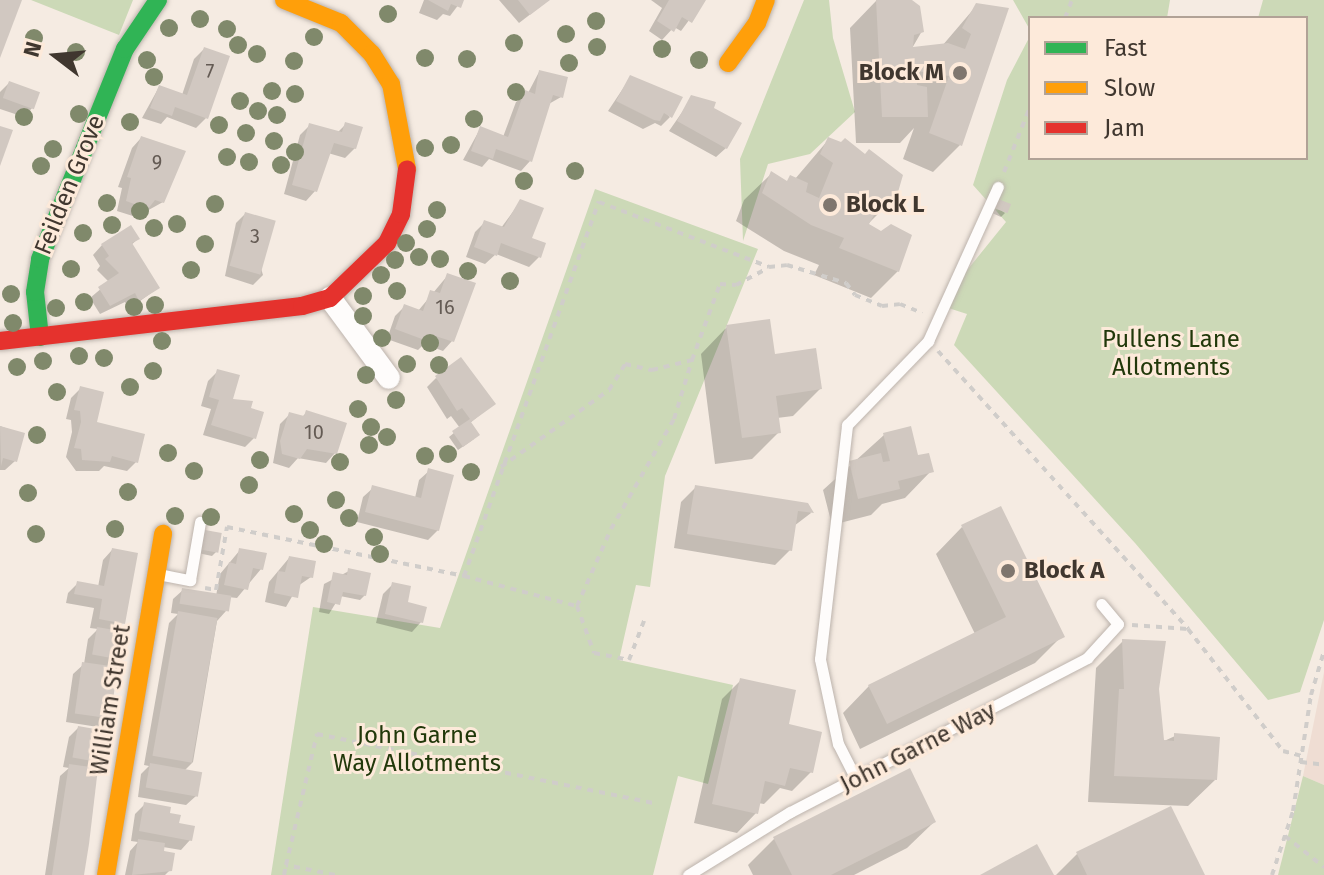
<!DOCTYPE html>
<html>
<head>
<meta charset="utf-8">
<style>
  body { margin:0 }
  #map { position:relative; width:1324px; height:875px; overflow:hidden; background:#f5ebe2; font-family:"Fira Sans",sans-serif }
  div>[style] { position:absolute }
  .education>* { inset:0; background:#efddd3 }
  .green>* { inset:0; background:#ccd9b7 }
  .shadow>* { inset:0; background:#0003 }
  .building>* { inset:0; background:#d1c8c1; transform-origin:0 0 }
  .path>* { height:4px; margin-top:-2px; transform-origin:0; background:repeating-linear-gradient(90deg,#d0cdca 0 6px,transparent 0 12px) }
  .roads { filter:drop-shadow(0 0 2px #bcb3ac) drop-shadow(0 0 2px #bcb3ac) }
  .lane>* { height:11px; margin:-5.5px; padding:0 5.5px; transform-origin:5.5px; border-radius:5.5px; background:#fefcfb }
  .street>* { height:22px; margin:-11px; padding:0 11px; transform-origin:11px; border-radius:11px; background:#fefcfb }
  .fast>* { height:18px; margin:-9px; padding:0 9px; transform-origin:9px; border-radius:9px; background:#30b455 }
  .slow>* { height:18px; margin:-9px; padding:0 9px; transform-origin:9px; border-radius:9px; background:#ff9f0a }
  .jam>* { height:18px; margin:-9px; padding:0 9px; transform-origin:9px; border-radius:9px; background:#e5322d }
  .trees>* { width:18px; height:18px; margin:-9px; border-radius:50%; background:#80896b }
  .dots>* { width:22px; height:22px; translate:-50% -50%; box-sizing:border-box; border:4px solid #fdeada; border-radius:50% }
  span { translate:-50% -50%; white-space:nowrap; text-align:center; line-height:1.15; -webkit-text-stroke:6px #fdeada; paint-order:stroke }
  .number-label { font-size:20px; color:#645b54 }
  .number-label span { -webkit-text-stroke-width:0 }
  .poi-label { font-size:24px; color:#40372f; font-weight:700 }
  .right { translate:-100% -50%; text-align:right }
  .left { translate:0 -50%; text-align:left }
  .street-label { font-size:24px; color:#40372f }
  .park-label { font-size:24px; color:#21380a }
  .legend { position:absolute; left:1028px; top:16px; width:280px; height:144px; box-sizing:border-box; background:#fdeada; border:2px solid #b1a296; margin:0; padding:10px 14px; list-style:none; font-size:24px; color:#40372f }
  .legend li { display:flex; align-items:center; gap:16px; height:40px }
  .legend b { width:40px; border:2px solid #b1a296 }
  .north { position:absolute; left:16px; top:16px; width:80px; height:80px; -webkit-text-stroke:6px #fdeada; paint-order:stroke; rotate:286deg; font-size:22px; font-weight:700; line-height:32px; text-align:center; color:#40372f }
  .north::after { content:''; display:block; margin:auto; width:28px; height:36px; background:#40372f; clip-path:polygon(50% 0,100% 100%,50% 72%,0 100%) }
</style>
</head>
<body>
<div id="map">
  <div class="education">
    <div style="clip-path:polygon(1324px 672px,1324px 785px,1303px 776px)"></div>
  </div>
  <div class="green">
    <div style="clip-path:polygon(31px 0,133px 0,119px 35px)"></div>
    <div style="clip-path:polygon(804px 0,829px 0,833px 38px,855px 112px,810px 154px,768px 164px,743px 241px,740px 159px)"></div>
    <div style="clip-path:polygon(1013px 0,1170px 0,1167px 18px,1030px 18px,1030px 30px)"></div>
    <div style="clip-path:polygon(1263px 0,1324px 0,1324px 620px,1300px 692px,1268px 700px,1135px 543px,954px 345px,967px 314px,939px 305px,1006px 222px,973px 185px,1007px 80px,1030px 36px,1030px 158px,1306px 158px,1306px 18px,1258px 18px)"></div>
    <div style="clip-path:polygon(595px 189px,758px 249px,665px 476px,650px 587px,636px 585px,619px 660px,733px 685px,708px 784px,678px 776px,653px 875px,271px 875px,313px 607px,440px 628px)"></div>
    <div style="clip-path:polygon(1303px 776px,1324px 785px,1324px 875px,1278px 875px)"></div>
  </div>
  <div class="shadow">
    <div style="clip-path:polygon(424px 0,462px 0,450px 16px,443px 14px,437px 20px,419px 13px)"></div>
    <div style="clip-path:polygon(499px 0,549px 0,519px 23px)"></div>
    <div style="clip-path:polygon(651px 0,704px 0,681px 31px,674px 27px,662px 40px,649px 31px,662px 8px)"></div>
    <div style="clip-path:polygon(910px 0,922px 31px,911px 50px,942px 46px,977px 5px,960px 145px,933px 172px,903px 159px,914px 128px,900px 143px,856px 143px,850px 28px,876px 1px)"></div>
    <div style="clip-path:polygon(204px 49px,206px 118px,196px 128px,167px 117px,161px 124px,142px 118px,159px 87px,182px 95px,194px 59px)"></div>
    <div style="clip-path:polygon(539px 72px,561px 97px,547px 105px,530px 161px,521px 171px,489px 159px,482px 167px,463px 160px,480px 129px,503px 137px,516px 102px,528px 93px)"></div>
    <div style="clip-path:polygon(630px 78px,670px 117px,661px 126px,655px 123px,643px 129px,608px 111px)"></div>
    <div style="clip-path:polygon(9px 83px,33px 107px,24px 117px,0 109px,0 92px)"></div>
    <div style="clip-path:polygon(692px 98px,714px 103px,711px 108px,726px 148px,716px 157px,669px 131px)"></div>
    <div style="clip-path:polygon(346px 124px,355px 148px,345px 158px,328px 153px,315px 191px,306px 201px,284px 194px,300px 135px,310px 125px,337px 133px)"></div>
    <div style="clip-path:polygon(141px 138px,163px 202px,136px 217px,117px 211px,122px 188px,118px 187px,132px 148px)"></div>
    <div style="clip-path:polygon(829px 139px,894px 198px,867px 225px,898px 271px,871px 298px,814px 275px,819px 265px,784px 251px,736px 221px,744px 200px,771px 174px,786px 183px,795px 179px)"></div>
    <div style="clip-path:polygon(520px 202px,530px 239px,544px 244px,539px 257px,529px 267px,496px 254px,485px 264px,466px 257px,475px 232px,485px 222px,501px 228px)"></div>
    <div style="clip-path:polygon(995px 206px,1005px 213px,1001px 217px,992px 213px)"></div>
    <div style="clip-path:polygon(245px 214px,263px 275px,253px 285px,225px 276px,236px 223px)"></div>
    <div style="clip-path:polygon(138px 239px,131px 245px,158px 288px,129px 309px,125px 302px,100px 314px,90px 298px,109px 282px,97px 270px,100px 266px,93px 255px,102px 245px)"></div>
    <div style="clip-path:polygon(448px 275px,452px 341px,443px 351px,424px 344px,418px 350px,387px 339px,395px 316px,405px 306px,418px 311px)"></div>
    <div style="clip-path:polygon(727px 327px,820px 389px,793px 416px,777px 418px,779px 432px,752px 459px,715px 464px,701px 354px)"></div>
    <div style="clip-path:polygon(218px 371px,254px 438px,245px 447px,203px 435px,211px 409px,201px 406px,208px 381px)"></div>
    <div style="clip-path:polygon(436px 378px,493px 404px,470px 423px,474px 439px,458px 450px,449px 437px,460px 428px,451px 416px,447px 419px,427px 387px)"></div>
    <div style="clip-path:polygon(80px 389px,95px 423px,136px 462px,127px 471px,104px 466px,99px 471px,76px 471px,66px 457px,72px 432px,71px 420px,66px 419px,71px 398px)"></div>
    <div style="clip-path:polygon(307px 412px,335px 453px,326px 463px,298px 458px,289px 468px,273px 463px,280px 424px,290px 414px,301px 418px)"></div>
    <div style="clip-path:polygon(0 426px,22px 434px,15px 461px,5px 470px,0 470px)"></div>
    <div style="clip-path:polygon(884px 435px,931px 471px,905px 498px,882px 504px,871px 515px,832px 525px,823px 490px)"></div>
    <div style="clip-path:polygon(429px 471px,438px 530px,428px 540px,357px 522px,363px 497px,373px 488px,415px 498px,419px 480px)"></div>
    <div style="clip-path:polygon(696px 487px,807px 505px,811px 513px,794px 526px,790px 550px,775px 565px,674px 548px,681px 502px)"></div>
    <div style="clip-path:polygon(962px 527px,1062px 636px,1035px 663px,860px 749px,843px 713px,869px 686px,975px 634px,936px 554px)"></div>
    <div style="clip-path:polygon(205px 532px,216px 552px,212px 556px,198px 553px)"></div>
    <div style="clip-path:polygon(112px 550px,123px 623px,113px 632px,118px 659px,109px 668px,108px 717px,98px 727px,66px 722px,73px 674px,84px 664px,88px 639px,98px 629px,90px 628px,94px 608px,66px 603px,68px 593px,78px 583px,98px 587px,103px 560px)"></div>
    <div style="clip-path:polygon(240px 550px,261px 569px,237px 598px,228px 597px,226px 611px,217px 621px,193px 762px,184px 771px,196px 796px,186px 805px,138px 797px,141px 774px,149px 766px,144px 765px,169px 623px,178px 614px,171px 613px,173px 599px,183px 590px,216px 596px,220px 574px)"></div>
    <div style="clip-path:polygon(289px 558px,311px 577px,298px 586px,286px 607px,265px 602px,269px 582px)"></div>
    <div style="clip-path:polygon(349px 571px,365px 595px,360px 600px,340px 596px,329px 614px,319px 612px,324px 584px)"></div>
    <div style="clip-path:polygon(393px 584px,421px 622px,412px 632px,376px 623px,383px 594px)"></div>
    <div style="clip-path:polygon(1123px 641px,1157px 688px,1162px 742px,1175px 736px,1215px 780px,1188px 806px,1088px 802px,1096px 668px)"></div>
    <div style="clip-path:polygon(741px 680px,786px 726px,811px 772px,792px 791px,780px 788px,764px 804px,758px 803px,756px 813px,737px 833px,694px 823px,722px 699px)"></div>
    <div style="clip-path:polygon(78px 728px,97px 761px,89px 769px,80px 875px,45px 875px,60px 776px,69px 768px,63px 767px,69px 737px)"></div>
    <div style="clip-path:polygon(145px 804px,168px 815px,190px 840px,181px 850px,163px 847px,170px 870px,165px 875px,125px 875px,130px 851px,138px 842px,131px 841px,135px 814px)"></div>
    <div style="clip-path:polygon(934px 822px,907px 848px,854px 875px,753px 875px,748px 865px,775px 838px)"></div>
    <div style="clip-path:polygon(1077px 854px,1203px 875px,1056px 875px)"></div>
  </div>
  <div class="building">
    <div style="clip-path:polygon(0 0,22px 0,0 58px)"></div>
    <div style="clip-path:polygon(428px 0,464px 0,461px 8px,451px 4px,448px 11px)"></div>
    <div style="clip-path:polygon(518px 0,550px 0,530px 15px)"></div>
    <div style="clip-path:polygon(669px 0,706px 0,692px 23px,682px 17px,674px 32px,657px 21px)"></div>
    <div style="clip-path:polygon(876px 0,912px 0,920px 6px,924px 32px,914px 35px,913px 47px,948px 43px,965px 49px,971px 34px,962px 28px,976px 3px,1009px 8px,962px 146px,929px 133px,949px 76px,917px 71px,917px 85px,927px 87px,928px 117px,882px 117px)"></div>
    <div style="clip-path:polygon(204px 47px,230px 56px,208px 119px,175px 107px,172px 116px,150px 108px,159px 85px,187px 95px)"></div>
    <div style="clip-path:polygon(539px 70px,568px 77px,563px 98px,553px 95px,532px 162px,496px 149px,493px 159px,471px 151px,480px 126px,508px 137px,525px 90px,535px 94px)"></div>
    <div style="clip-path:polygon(630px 75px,683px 97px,672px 118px,664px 113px,660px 121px,654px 120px,616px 101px)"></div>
    <div style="left:9px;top:81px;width:33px;height:18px;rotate:20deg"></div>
    <div style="clip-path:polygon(691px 95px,716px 102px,714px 108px,742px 123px,727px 149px,677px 121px)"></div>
    <div style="clip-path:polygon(345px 122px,363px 127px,356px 149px,334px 143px,317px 192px,292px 185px,309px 123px,342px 132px)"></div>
    <div style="clip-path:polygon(0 126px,13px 130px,0 166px)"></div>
    <div style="clip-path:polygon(141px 136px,186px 151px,164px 203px,155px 200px,148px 209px,126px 201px,131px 178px,127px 177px)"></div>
    <div style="clip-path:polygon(828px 137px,841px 142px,845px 138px,865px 154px,869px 149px,903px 175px,896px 199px,883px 199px,869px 224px,881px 231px,891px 224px,912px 235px,899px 272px,839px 248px,844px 238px,811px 225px,762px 193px,771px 171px,787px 181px,790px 175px,808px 183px,806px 192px,819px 198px,833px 163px,820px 154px)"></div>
    <div style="clip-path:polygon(520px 199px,544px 208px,532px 238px,546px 243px,541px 258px,501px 243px,497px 256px,474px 247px,484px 220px,504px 227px)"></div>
    <div style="left:998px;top:199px;width:14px;height:10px;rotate:21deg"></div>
    <div style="left:245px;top:212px;width:32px;height:56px;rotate:16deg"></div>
    <div style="clip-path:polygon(131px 225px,140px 239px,132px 243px,160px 288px,139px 301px,135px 293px,110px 306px,98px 287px,119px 273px,105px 259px,109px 256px,101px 244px)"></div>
    <div style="clip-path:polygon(447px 273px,476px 283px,454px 342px,432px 335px,430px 342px,395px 329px,404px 304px,423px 311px,430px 290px,440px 293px)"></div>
    <div style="clip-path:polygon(770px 319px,775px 354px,816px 348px,822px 389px,776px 396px,781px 433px,742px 438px,726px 325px)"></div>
    <div style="clip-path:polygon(461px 357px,496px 404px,471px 422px,480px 435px,463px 447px,452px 431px,470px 419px,462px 408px,457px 411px,435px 376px)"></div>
    <div style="clip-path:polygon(217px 369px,240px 375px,233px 399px,253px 401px,251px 408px,264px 412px,256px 439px,211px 425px,219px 400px,209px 397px)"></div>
    <div style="clip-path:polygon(80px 386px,104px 392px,97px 422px,145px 434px,138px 463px,112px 456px,110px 462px,82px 460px,81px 449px,74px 448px,81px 422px,80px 411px,74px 410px)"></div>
    <div style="clip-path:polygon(306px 410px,347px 423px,337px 454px,307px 449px,300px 459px,282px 454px,280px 441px,289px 412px,304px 416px)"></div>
    <div style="clip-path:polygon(0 426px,25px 433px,17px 462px,3px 458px,1px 466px)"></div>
    <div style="clip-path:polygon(911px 426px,918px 455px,929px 453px,934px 472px,898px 481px,900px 489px,858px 499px,849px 461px,881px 453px,883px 462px,890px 461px,883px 433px)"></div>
    <div style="clip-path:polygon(428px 468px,454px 475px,439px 531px,365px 512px,372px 485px,421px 498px)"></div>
    <div style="clip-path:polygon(695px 485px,808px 503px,814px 513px,798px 511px,792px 551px,687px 534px)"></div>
    <div style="clip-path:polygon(1001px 506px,1065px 637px,887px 724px,868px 685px,1006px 617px,961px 525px)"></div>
    <div style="left:205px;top:530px;width:17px;height:20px;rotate:10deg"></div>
    <div style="clip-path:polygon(112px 548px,138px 553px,125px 624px,99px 619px,102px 599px,74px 594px,77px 581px,104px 586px)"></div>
    <div style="clip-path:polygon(239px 548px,267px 553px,263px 570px,253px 568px,248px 590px,224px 585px,229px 562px,236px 564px)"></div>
    <div style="clip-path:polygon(289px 556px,316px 561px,313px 578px,302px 576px,298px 598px,274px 593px,278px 571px,285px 572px)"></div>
    <div style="clip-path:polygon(348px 568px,371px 573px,366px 596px,343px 592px,340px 605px,327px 602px,333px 572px,347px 575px)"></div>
    <div style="clip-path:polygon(392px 582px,411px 586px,408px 602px,427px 607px,423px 623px,385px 614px)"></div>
    <div style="left:182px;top:588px;width:50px;height:16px;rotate:9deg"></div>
    <div style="left:178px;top:611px;width:40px;height:147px;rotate:10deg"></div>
    <div style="left:97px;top:627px;width:28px;height:28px;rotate:10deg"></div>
    <div style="clip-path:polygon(1122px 639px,1166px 641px,1159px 689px,1164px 740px,1174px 741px,1174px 733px,1220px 737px,1217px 780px,1114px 776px,1119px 689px,1124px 689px)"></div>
    <div style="left:82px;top:662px;width:36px;height:52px;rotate:8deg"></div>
    <div style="clip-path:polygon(740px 678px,796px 690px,789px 724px,822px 732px,813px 773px,790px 768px,785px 786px,765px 781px,758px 814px,712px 804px)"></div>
    <div style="left:78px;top:726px;width:27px;height:32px;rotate:10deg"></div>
    <div style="left:150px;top:763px;width:53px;height:25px;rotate:10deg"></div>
    <div style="clip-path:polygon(69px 764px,98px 768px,89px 844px,84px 875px,52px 875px)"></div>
    <div style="clip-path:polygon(910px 768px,936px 822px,831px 875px,792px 875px,773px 837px)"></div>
    <div style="clip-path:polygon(144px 802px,171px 807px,170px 813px,181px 815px,179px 823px,195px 826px,192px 841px,139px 831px)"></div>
    <div style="clip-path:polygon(1171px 806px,1205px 875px,1087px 875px,1076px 852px)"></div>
    <div style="clip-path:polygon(138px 839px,165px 843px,164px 851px,175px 853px,172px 871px,132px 875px)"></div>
    <div style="clip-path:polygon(1037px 844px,1054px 875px,980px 875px)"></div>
  </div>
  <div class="path">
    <div style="left:1065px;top:18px;width:19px;rotate:-69deg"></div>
    <div style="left:1004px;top:172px;width:70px;rotate:-68.2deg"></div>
    <div style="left:938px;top:351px;width:374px;rotate:48deg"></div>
    <div style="left:501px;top:467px;width:133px;rotate:-35.5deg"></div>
    <div style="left:609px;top:390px;width:31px;rotate:-58deg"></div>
    <div style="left:625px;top:364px;width:28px;rotate:13deg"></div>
    <div style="left:652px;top:370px;width:41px;rotate:-14deg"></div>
    <div style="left:692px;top:360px;width:81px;rotate:-69.8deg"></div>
    <div style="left:720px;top:284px;width:16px;rotate:4deg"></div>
    <div style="left:736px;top:285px;width:36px;rotate:-28deg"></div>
    <div style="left:464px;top:576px;width:398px;rotate:-70.2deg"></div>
    <div style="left:599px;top:202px;width:182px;rotate:20.9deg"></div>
    <div style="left:769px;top:267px;width:18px;rotate:-6deg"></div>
    <div style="left:787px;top:265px;width:62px;rotate:17deg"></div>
    <div style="left:846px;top:283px;width:15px;rotate:53deg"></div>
    <div style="left:855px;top:295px;width:29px;rotate:22deg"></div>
    <div style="left:882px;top:306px;width:18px;rotate:-6deg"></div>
    <div style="left:900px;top:304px;width:24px;rotate:22deg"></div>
    <div style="left:205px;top:588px;width:11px;rotate:10deg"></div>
    <div style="left:216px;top:590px;width:64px;rotate:-80.1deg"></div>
    <div style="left:227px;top:527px;width:242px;rotate:11.7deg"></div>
    <div style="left:464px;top:576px;width:117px;rotate:14.9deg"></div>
    <div style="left:577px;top:606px;width:50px;rotate:70.1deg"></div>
    <div style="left:594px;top:653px;width:36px;rotate:11deg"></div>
    <div style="left:629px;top:660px;width:42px;rotate:-69deg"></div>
    <div style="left:577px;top:606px;width:84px;rotate:-66.2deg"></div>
    <div style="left:611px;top:529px;width:127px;rotate:-60.2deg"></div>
    <div style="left:674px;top:419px;width:62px;rotate:-73deg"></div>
    <div style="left:1132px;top:625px;width:56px;rotate:4.1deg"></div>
    <div style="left:1188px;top:629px;width:155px;rotate:52.1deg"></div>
    <div style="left:1283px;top:751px;width:20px;rotate:15deg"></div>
    <div style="left:1301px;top:762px;width:23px;rotate:7deg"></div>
    <div style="left:1285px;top:836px;width:50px;rotate:38.5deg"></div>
    <div style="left:284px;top:875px;width:10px;rotate:-79deg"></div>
    <div style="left:335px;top:875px;width:50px;rotate:-168.5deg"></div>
    <div style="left:286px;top:865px;width:135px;rotate:-76.7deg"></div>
    <div style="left:317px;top:734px;width:347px;rotate:11.6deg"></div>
    <div style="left:1272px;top:875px;width:67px;rotate:-71.8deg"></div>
    <div style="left:1293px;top:811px;width:117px;rotate:-81.2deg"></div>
    <div style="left:1311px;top:695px;width:46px;rotate:-73.5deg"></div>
  </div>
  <div class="roads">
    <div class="lane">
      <div style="left:158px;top:574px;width:33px;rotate:11deg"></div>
      <div style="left:190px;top:580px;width:59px;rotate:-80.2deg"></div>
      <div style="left:856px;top:779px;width:39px;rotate:-117deg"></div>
      <div style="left:838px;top:744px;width:87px;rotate:-102deg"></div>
      <div style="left:820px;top:659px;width:236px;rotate:-83.4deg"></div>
      <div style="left:847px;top:425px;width:117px;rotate:-46deg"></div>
      <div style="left:928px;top:341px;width:169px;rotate:-65.6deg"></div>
      <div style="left:688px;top:875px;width:120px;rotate:-31.7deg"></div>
      <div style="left:790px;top:812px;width:335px;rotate:-27.4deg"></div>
      <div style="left:1087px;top:658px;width:46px;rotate:-47.6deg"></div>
      <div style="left:1118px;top:624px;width:26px;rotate:-130deg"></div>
    </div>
    <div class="street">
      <div style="left:330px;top:298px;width:99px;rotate:53.6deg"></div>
    </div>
    <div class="fast">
      <div style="left:40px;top:337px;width:45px;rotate:-96.3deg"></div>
      <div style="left:35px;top:292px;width:33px;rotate:-81deg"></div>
      <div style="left:40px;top:259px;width:227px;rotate:-68deg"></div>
      <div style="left:125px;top:49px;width:59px;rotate:-56deg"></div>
    </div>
    <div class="slow">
      <div style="left:284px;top:0;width:61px;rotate:22deg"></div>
      <div style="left:341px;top:23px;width:44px;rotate:45deg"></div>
      <div style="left:372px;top:54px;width:36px;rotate:58deg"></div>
      <div style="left:391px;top:84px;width:86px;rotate:79.3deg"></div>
      <div style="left:728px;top:63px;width:49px;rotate:-54.1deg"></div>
      <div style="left:757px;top:23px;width:25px;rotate:-69deg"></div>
      <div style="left:106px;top:875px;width:346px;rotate:-80.5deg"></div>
    </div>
    <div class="jam">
      <div style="left:0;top:341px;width:304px;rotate:-6.6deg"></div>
      <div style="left:302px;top:306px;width:29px;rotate:-16deg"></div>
      <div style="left:330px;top:298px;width:79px;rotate:-44deg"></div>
      <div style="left:387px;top:243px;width:32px;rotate:-64deg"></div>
      <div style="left:401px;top:214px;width:45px;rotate:-82.4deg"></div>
    </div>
  </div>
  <div class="trees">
    <div style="left:388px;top:14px"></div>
    <div style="left:200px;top:19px"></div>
    <div style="left:596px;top:21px"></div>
    <div style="left:169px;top:28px"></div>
    <div style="left:227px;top:29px"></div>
    <div style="left:566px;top:34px"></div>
    <div style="left:314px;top:37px"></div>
    <div style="left:34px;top:38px"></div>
    <div style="left:514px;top:43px"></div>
    <div style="left:238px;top:45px"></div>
    <div style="left:597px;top:47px"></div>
    <div style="left:662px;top:49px"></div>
    <div style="left:76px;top:52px"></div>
    <div style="left:257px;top:54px"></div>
    <div style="left:425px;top:58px"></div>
    <div style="left:467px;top:59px"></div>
    <div style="left:147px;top:60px"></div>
    <div style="left:699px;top:60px"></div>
    <div style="left:294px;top:61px"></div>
    <div style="left:569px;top:63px"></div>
    <div style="left:154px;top:77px"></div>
    <div style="left:272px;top:91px"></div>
    <div style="left:516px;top:92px"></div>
    <div style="left:295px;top:94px"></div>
    <div style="left:240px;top:101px"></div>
    <div style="left:258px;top:111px"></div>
    <div style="left:79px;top:114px"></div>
    <div style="left:277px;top:115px"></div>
    <div style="left:24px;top:117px"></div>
    <div style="left:474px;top:119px"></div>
    <div style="left:130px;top:122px"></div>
    <div style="left:219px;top:125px"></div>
    <div style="left:246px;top:133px"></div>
    <div style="left:274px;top:141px"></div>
    <div style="left:451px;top:145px"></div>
    <div style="left:425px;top:148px"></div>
    <div style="left:53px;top:149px"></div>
    <div style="left:295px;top:152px"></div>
    <div style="left:227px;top:157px"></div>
    <div style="left:249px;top:162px"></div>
    <div style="left:281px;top:165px"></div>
    <div style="left:41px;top:166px"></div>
    <div style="left:575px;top:171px"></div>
    <div style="left:524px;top:181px"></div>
    <div style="left:107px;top:203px"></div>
    <div style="left:215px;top:204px"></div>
    <div style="left:437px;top:210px"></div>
    <div style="left:140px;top:211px"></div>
    <div style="left:177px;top:224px"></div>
    <div style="left:112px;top:225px"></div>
    <div style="left:154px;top:228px"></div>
    <div style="left:427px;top:229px"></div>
    <div style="left:83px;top:233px"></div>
    <div style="left:406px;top:243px"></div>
    <div style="left:205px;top:244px"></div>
    <div style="left:419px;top:257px"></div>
    <div style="left:440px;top:259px"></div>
    <div style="left:395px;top:260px"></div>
    <div style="left:71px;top:269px"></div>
    <div style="left:191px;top:270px"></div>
    <div style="left:468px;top:271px"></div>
    <div style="left:381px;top:275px"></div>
    <div style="left:510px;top:281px"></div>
    <div style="left:397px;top:291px"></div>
    <div style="left:11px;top:294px"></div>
    <div style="left:363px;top:296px"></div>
    <div style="left:84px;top:302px"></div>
    <div style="left:155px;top:305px"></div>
    <div style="left:134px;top:307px"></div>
    <div style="left:56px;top:308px"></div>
    <div style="left:363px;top:316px"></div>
    <div style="left:13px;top:323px"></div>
    <div style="left:382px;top:338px"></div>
    <div style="left:162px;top:341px"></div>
    <div style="left:430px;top:343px"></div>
    <div style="left:79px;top:356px"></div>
    <div style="left:104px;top:358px"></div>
    <div style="left:43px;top:361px"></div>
    <div style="left:407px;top:364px"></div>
    <div style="left:439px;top:365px"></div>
    <div style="left:17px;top:367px"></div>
    <div style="left:153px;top:371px"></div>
    <div style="left:366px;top:375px"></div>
    <div style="left:130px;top:387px"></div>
    <div style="left:57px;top:392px"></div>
    <div style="left:396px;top:400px"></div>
    <div style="left:358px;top:409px"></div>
    <div style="left:371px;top:427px"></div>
    <div style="left:37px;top:435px"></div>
    <div style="left:387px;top:437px"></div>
    <div style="left:369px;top:445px"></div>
    <div style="left:168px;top:453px"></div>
    <div style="left:448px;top:454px"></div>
    <div style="left:425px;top:456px"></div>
    <div style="left:260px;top:460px"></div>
    <div style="left:340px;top:462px"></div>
    <div style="left:194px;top:471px"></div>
    <div style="left:471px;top:472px"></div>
    <div style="left:249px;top:485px"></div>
    <div style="left:128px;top:492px"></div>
    <div style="left:28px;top:493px"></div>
    <div style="left:336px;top:500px"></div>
    <div style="left:294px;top:514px"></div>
    <div style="left:175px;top:516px"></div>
    <div style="left:211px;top:517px"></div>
    <div style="left:349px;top:518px"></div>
    <div style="left:115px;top:529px"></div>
    <div style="left:310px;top:530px"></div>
    <div style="left:36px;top:534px"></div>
    <div style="left:374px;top:537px"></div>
    <div style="left:324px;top:544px"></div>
    <div style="left:380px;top:554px"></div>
  </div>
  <div class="dots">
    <div style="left:960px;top:73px;background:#7f766e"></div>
    <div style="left:830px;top:205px;background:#7f766e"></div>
    <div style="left:1008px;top:571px;background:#7f766e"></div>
  </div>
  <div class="number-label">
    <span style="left:210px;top:71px">7</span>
    <span style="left:157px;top:162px">9</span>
    <span style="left:255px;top:236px">3</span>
    <span style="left:445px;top:307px">16</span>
    <span style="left:314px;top:432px">10</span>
  </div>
  <div class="poi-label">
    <span class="right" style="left:944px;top:73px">Block M</span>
    <span class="left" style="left:846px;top:205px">Block L</span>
    <span class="left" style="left:1024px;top:571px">Block A</span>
  </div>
  <div class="street-label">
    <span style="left:70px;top:185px;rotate:-68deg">Feilden Grove</span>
    <span style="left:111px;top:700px;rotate:-81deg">William Street</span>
    <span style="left:918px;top:748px;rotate:-27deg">John Garne Way</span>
  </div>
  <div class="park-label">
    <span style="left:1171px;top:354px">Pullens Lane<br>Allotments</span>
    <span style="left:417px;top:750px">John Garne<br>Way Allotments</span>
  </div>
  <ul class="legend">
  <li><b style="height:10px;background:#30b455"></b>Fast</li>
  <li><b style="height:10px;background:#ff9f0a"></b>Slow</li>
  <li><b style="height:10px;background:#e5322d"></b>Jam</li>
  </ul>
  <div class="north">N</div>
</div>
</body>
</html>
